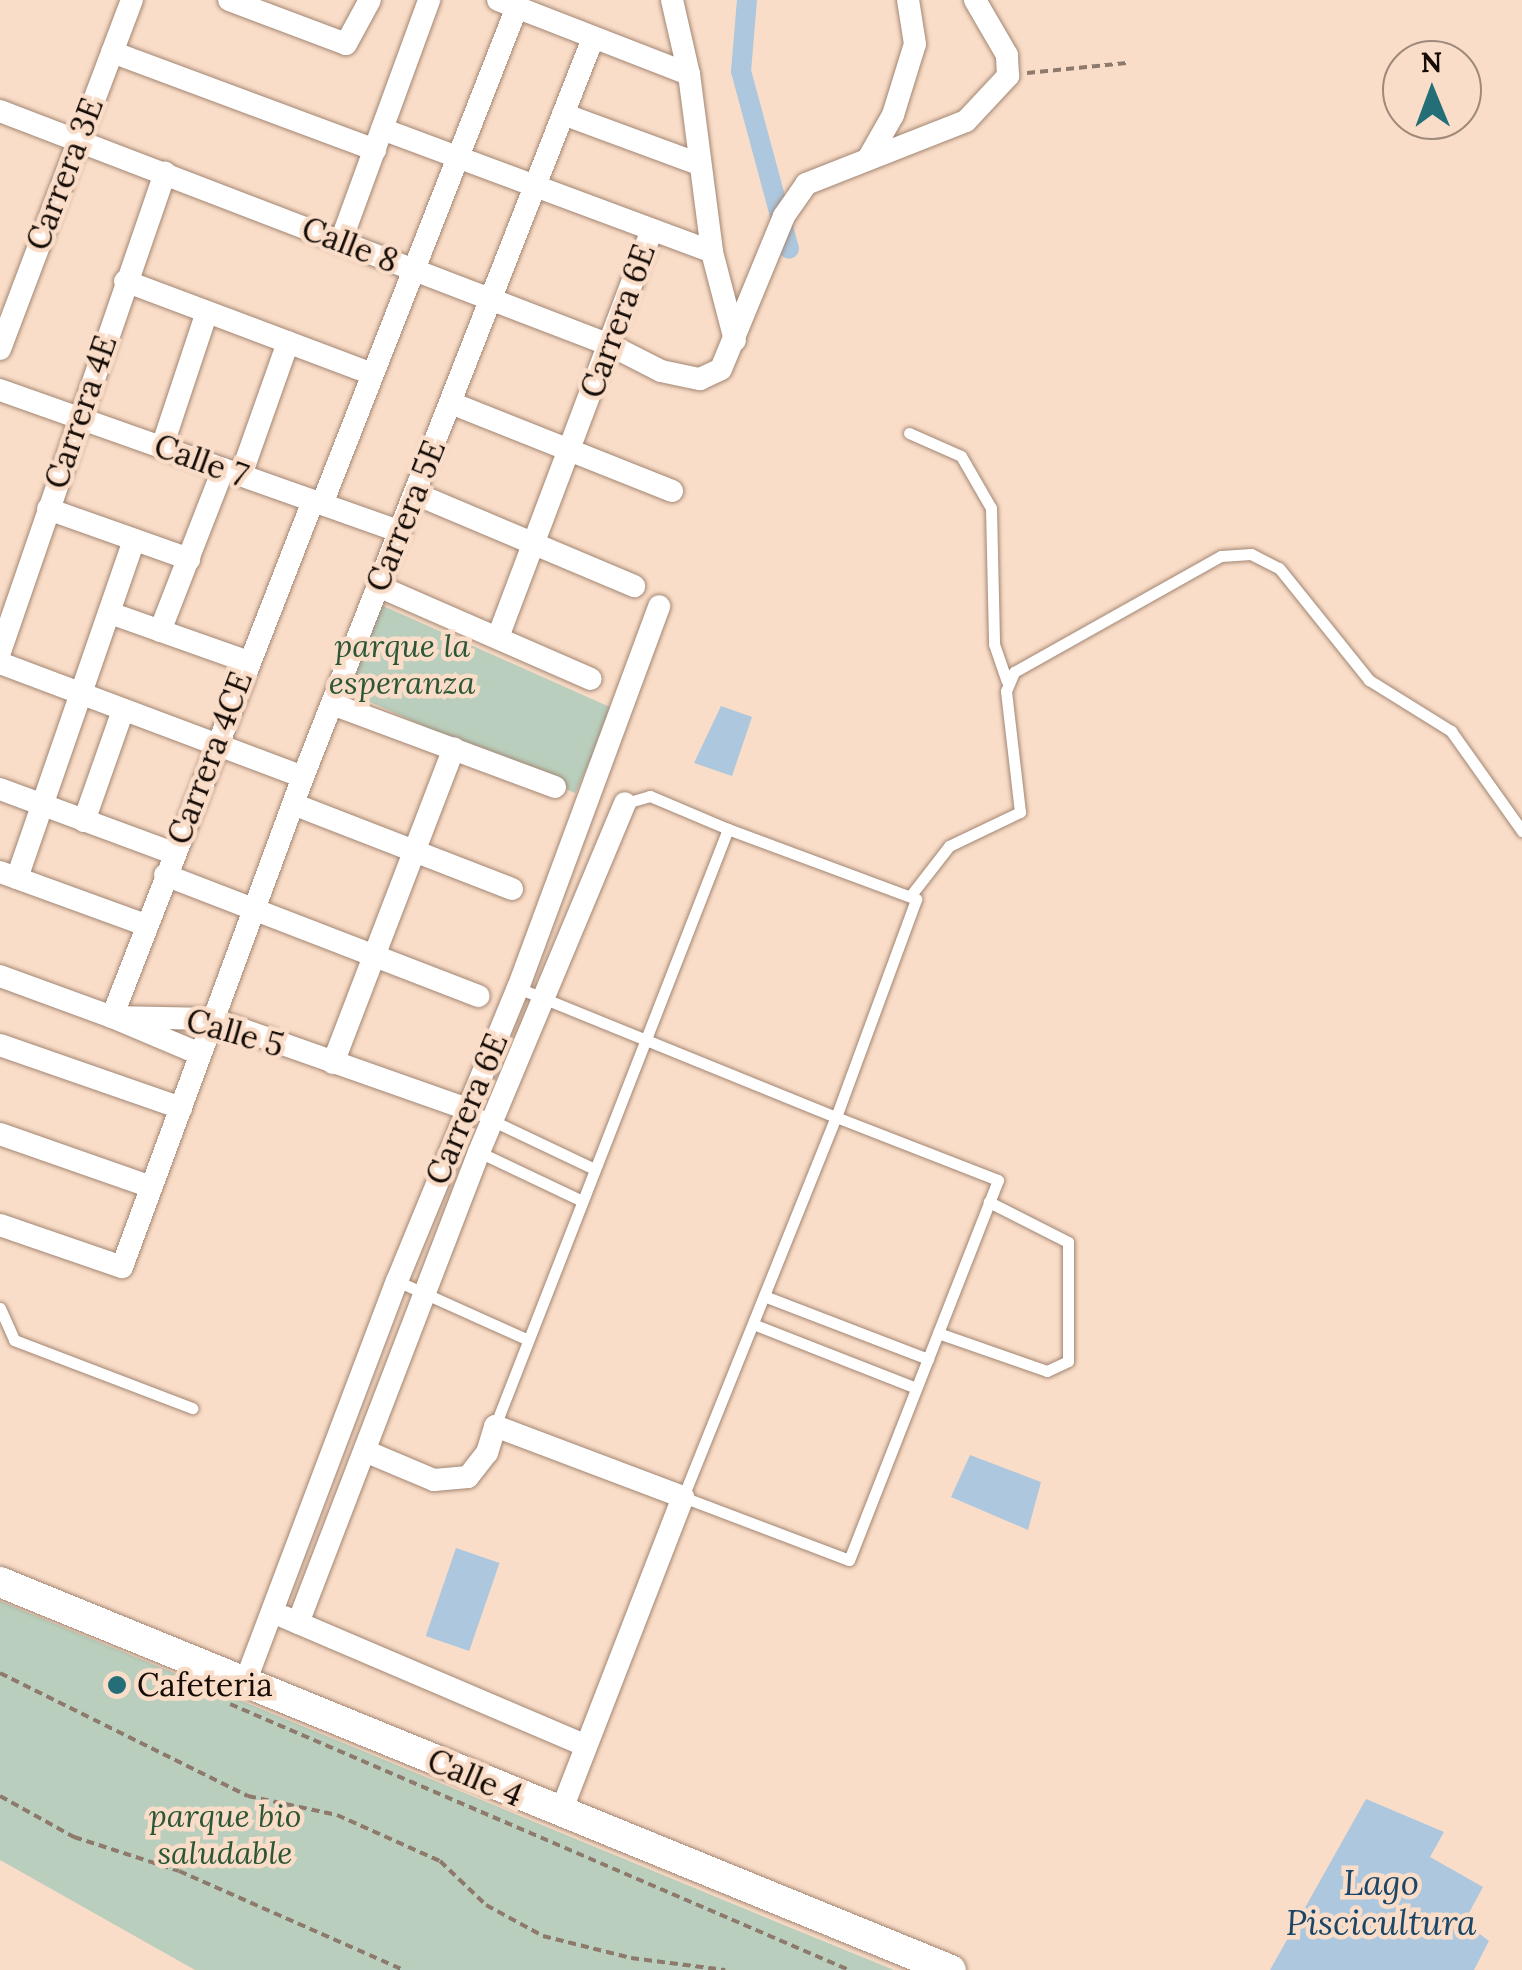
<!DOCTYPE html>
<html>
<head>
<meta charset="utf-8">
<style>
  body { margin:0 }
  #map { position:relative; width:1522px; height:1970px; overflow:hidden; background:#faddc8; font-family:Lora,serif }
  div>[style] { position:absolute }
  .green>* { inset:0; background:#b9cebc; transform-origin:0 0 }
  .water>* { inset:0; background:#acc7de; transform-origin:0 0 }
  .canal>* { height:20px; margin:-10px; padding:0 10px; transform-origin:10px; border-radius:10px; background:#acc7de }
  .path>* { height:4px; margin-top:-2px; transform-origin:0; background:repeating-linear-gradient(90deg,#8e7a6c 0 8px,transparent 0 13px) }
  .roads { filter:drop-shadow(0 0 2px #a18673) drop-shadow(0 0 2px #a18673) }
  .service>* { height:11px; margin:-5.5px; padding:0 5.5px; transform-origin:5.5px; border-radius:5.5px; background:#fff }
  .minor>* { height:22px; margin:-11px; padding:0 11px; transform-origin:11px; border-radius:11px; background:#fff }
  .tertiary>* { height:30px; margin:-15px; padding:0 15px; transform-origin:15px; border-radius:15px; background:#fff }
  .dots>* { width:28px; height:28px; translate:-50% -50%; box-sizing:border-box; border:5px solid #faddc8; border-radius:50% }
  span { translate:-50% -50%; white-space:nowrap; text-align:center; line-height:1.15; -webkit-text-stroke:9px #faddc8; paint-order:stroke }
  .street-label { font-size:32px; color:#140b05 }
  .park-label { font-size:32px; color:#2b5736; font-style:italic }
  .poi-label { font-size:32px; color:#140b05 }
  .left { translate:0 -50%; text-align:left }
  .water-label { font-size:35px; color:#1b4667; font-style:italic }
  .north { position:absolute; left:1382px; top:40px; width:100px; height:100px; box-sizing:border-box; background:#faddc8; border:2px solid #9e897a; border-radius:50%; rotate:359deg; font-size:28px; font-weight:700; line-height:40px; text-align:center; color:#140b05 }
  .north::after { content:''; display:block; margin:auto; width:35px; height:45px; background:#246e77; clip-path:polygon(50% 0,100% 100%,50% 72%,0 100%) }
</style>
</head>
<body>
<div id="map">
  <div class="green">
    <div style="left:372px;top:601px;width:264px;height:93px;rotate:24deg"></div>
    <div style="clip-path:polygon(0 1601px,784px 1925px,894px 1970px,195px 1970px,0 1860px)"></div>
  </div>
  <div class="water">
    <div style="clip-path:polygon(721px 706px,752px 717px,732px 776px,694px 763px)"></div>
    <div style="clip-path:polygon(970px 1455px,1041px 1482px,1028px 1530px,951px 1497px)"></div>
    <div style="left:456px;top:1548px;width:46px;height:93px;rotate:19deg"></div>
    <div style="clip-path:polygon(1366px 1799px,1444px 1832px,1430px 1857px,1483px 1887px,1464px 1922px,1489px 1941px,1474px 1970px,1270px 1970px)"></div>
  </div>
  <div class="canal">
    <div style="left:747px;top:0;width:71px;rotate:94.8deg"></div>
    <div style="left:741px;top:71px;width:184px;rotate:74.9deg"></div>
  </div>
  <div class="path">
    <div style="left:1027px;top:73px;width:100px;rotate:-5.7deg"></div>
    <div style="left:0;top:1673px;width:277px;rotate:26.4deg"></div>
    <div style="left:248px;top:1796px;width:91px;rotate:12.1deg"></div>
    <div style="left:337px;top:1815px;width:113px;rotate:24.1deg"></div>
    <div style="left:440px;top:1861px;width:64px;rotate:43.7deg"></div>
    <div style="left:486px;top:1905px;width:65px;rotate:28.5deg"></div>
    <div style="left:543px;top:1936px;width:91px;rotate:14deg"></div>
    <div style="left:631px;top:1958px;width:95px;rotate:7.3deg"></div>
    <div style="left:230px;top:1704px;width:674px;rotate:23.25deg"></div>
    <div style="left:0;top:1796px;width:85px;rotate:29deg"></div>
    <div style="left:74px;top:1837px;width:110px;rotate:17.9deg"></div>
    <div style="left:179px;top:1871px;width:245px;rotate:23.8deg"></div>
  </div>
  <div class="roads">
    <div class="service">
      <div style="left:909px;top:433px;width:57px;rotate:23.9deg"></div>
      <div style="left:961px;top:456px;width:60px;rotate:60deg"></div>
      <div style="left:991px;top:508px;width:136px;rotate:88.7deg"></div>
      <div style="left:994px;top:644px;width:39px;rotate:71deg"></div>
      <div style="left:911px;top:895px;width:62px;rotate:-52.2deg"></div>
      <div style="left:949px;top:846px;width:79px;rotate:-25.6deg"></div>
      <div style="left:1020px;top:812px;width:122px;rotate:-96.6deg"></div>
      <div style="left:1006px;top:691px;width:21px;rotate:-67deg"></div>
      <div style="left:1014px;top:672px;width:237px;rotate:-29.3deg"></div>
      <div style="left:1221px;top:556px;width:30px;rotate:-4deg"></div>
      <div style="left:1251px;top:554px;width:31px;rotate:27deg"></div>
      <div style="left:1279px;top:568px;width:144px;rotate:51.2deg"></div>
      <div style="left:1369px;top:680px;width:97px;rotate:31.9deg"></div>
      <div style="left:1451px;top:731px;width:123px;rotate:54.6deg"></div>
      <div style="left:518px;top:988px;width:343px;rotate:22.1deg"></div>
      <div style="left:836px;top:1117px;width:232px;rotate:-69.8deg"></div>
      <div style="left:916px;top:899px;width:201px;rotate:-159.6deg"></div>
      <div style="left:468px;top:1109px;width:137px;rotate:25.4deg"></div>
      <div style="left:836px;top:1117px;width:174px;rotate:21.3deg"></div>
      <div style="left:998px;top:1180px;width:408px;rotate:111.4deg"></div>
      <div style="left:849px;top:1560px;width:178px;rotate:-159.2deg"></div>
      <div style="left:683px;top:1497px;width:410px;rotate:-68.1deg"></div>
      <div style="left:479px;top:1152px;width:112px;rotate:25.4deg"></div>
      <div style="left:397px;top:1281px;width:141px;rotate:24.2deg"></div>
      <div style="left:764px;top:1296px;width:176px;rotate:21deg"></div>
      <div style="left:0;top:1308px;width:35px;rotate:66deg"></div>
      <div style="left:14px;top:1340px;width:191px;rotate:20.9deg"></div>
      <div style="left:753px;top:1324px;width:175px;rotate:21.4deg"></div>
      <div style="left:938px;top:1333px;width:115px;rotate:19.2deg"></div>
      <div style="left:1047px;top:1371px;width:23px;rotate:-25deg"></div>
      <div style="left:1068px;top:1361px;width:119px;rotate:-90deg"></div>
      <div style="left:1068px;top:1242px;width:89px;rotate:-153.1deg"></div>
      <div style="left:495px;top:1426px;width:641px;rotate:-68.68deg"></div>
      <div style="left:728px;top:829px;width:85px;rotate:-157.1deg"></div>
      <div style="left:650px;top:796px;width:26px;rotate:164deg"></div>
    </div>
    <div class="minor">
      <div style="left:229px;top:0;width:125px;rotate:20.6deg"></div>
      <div style="left:346px;top:44px;width:50px;rotate:-61.4deg"></div>
      <div style="left:498px;top:0;width:205px;rotate:21.2deg"></div>
      <div style="left:672px;top:0;width:76px;rotate:77.1deg"></div>
      <div style="left:689px;top:74px;width:179px;rotate:82.6deg"></div>
      <div style="left:712px;top:252px;width:91px;rotate:75.4deg"></div>
      <div style="left:112px;top:52px;width:281px;rotate:20.4deg"></div>
      <div style="left:0;top:111px;width:653px;rotate:20.99deg"></div>
      <div style="left:610px;top:345px;width:57px;rotate:27deg"></div>
      <div style="left:661px;top:371px;width:40px;rotate:12deg"></div>
      <div style="left:700px;top:379px;width:23px;rotate:-25deg"></div>
      <div style="left:721px;top:369px;width:165px;rotate:-67.6deg"></div>
      <div style="left:784px;top:216px;width:39px;rotate:-55deg"></div>
      <div style="left:806px;top:184px;width:172px;rotate:-21.5deg"></div>
      <div style="left:966px;top:121px;width:62px;rotate:-47deg"></div>
      <div style="left:1008px;top:76px;width:21px;rotate:-93deg"></div>
      <div style="left:1007px;top:55px;width:64px;rotate:-120.2deg"></div>
      <div style="left:563px;top:114px;width:145px;rotate:20.2deg"></div>
      <div style="left:382px;top:129px;width:352px;rotate:20.4deg"></div>
      <div style="left:868px;top:159px;width:51px;rotate:-60.4deg"></div>
      <div style="left:893px;top:115px;width:74px;rotate:-72.8deg"></div>
      <div style="left:915px;top:44px;width:45px;rotate:-99deg"></div>
      <div style="left:341px;top:241px;width:257px;rotate:-69.9deg"></div>
      <div style="left:125px;top:281px;width:262px;rotate:20.6deg"></div>
      <div style="left:0;top:349px;width:373px;rotate:-69.3deg"></div>
      <div style="left:0;top:390px;width:425px;rotate:19.5deg"></div>
      <div style="left:451px;top:403px;width:238px;rotate:21.7deg"></div>
      <div style="left:162px;top:447px;width:142px;rotate:-71.6deg"></div>
      <div style="left:241px;top:475px;width:141px;rotate:-70.5deg"></div>
      <div style="left:416px;top:494px;width:237px;rotate:22.9deg"></div>
      <div style="left:322px;top:504px;width:534px;rotate:-68.58deg"></div>
      <div style="left:48px;top:509px;width:150px;rotate:19.5deg"></div>
      <div style="left:378px;top:586px;width:232px;rotate:23.6deg"></div>
      <div style="left:110px;top:613px;width:146px;rotate:19.5deg"></div>
      <div style="left:160px;top:631px;width:174px;rotate:-68.7deg"></div>
      <div style="left:498px;top:637px;width:435px;rotate:-69.3deg"></div>
      <div style="left:0;top:652px;width:507px;rotate:-70.99deg"></div>
      <div style="left:0;top:663px;width:324px;rotate:20.6deg"></div>
      <div style="left:332px;top:704px;width:238px;rotate:20.4deg"></div>
      <div style="left:0;top:789px;width:184px;rotate:20.3deg"></div>
      <div style="left:293px;top:804px;width:235px;rotate:21.2deg"></div>
      <div style="left:84px;top:821px;width:118px;rotate:-70.6deg"></div>
      <div style="left:0;top:872px;width:155px;rotate:20deg"></div>
      <div style="left:165px;top:875px;width:336px;rotate:21.1deg"></div>
      <div style="left:17px;top:878px;width:358px;rotate:-70.9deg"></div>
      <div style="left:0;top:976px;width:119px;rotate:20.1deg"></div>
      <div style="left:112px;top:1017px;width:100px;rotate:1.1deg"></div>
      <div style="left:212px;top:1019px;width:271px;rotate:19.4deg"></div>
      <div style="left:0;top:1045px;width:192px;rotate:19.2deg"></div>
      <div style="left:200px;top:1054px;width:95px;rotate:-157.2deg"></div>
      <div style="left:112px;top:1017px;width:554px;rotate:-68.72deg"></div>
      <div style="left:333px;top:1063px;width:337px;rotate:-69deg"></div>
      <div style="left:0;top:1134px;width:160px;rotate:19.3deg"></div>
      <div style="left:0;top:1225px;width:129px;rotate:19deg"></div>
      <div style="left:122px;top:1267px;width:522px;rotate:-69.73deg"></div>
      <div style="left:303px;top:777px;width:794px;rotate:-68.57deg"></div>
      <div style="left:365px;top:1451px;width:75px;rotate:22.8deg"></div>
      <div style="left:434px;top:1480px;width:34px;rotate:-5deg"></div>
      <div style="left:468px;top:1477px;width:31px;rotate:-52deg"></div>
      <div style="left:487px;top:1453px;width:28px;rotate:-73deg"></div>
      <div style="left:495px;top:1426px;width:201px;rotate:20.7deg"></div>
      <div style="left:683px;top:1497px;width:340px;rotate:111.2deg"></div>
      <div style="left:284px;top:1617px;width:324px;rotate:23.1deg"></div>
      <div style="left:298px;top:1623px;width:505px;rotate:-68.98deg"></div>
      <div style="left:479px;top:1152px;width:378px;rotate:-67.3deg"></div>
      <div style="left:246px;top:1680px;width:427px;rotate:-69.3deg"></div>
      <div style="left:397px;top:1281px;width:317px;rotate:-67.6deg"></div>
      <div style="left:518px;top:988px;width:407px;rotate:-69.7deg"></div>
    </div>
    <div class="tertiary">
      <div style="left:0;top:1582px;width:1027px;rotate:22.2deg"></div>
    </div>
  </div>
  <div class="dots">
    <div style="left:117px;top:1685px;background:#246e77"></div>
  </div>
  <div class="street-label">
    <span style="left:65px;top:174px;rotate:-69deg">Carrera 3E</span>
    <span style="left:350px;top:245px;rotate:21deg">Calle 8</span>
    <span style="left:618px;top:321px;rotate:-70deg">Carrera 6E</span>
    <span style="left:81px;top:412px;rotate:-71deg">Carrera 4E</span>
    <span style="left:201px;top:461px;rotate:20deg">Calle 7</span>
    <span style="left:406px;top:516px;rotate:-68deg">Carrera 5E</span>
    <span style="left:210px;top:758px;rotate:-69deg">Carrera 4CE</span>
    <span style="left:235px;top:1033px;rotate:16deg">Calle 5</span>
    <span style="left:467px;top:1109px;rotate:-67deg">Carrera 6E</span>
    <span style="left:475px;top:1778px;rotate:23deg">Calle 4</span>
  </div>
  <div class="park-label">
    <span style="left:402px;top:665px">parque la<br>esperanza</span>
    <span style="left:225px;top:1835px">parque bio<br>saludable</span>
  </div>
  <div class="poi-label">
    <span class="left" style="left:137px;top:1685px">Cafeteria</span>
  </div>
  <div class="water-label">
    <span style="left:1381px;top:1903px">Lago<br>Piscicultura</span>
  </div>
  <div class="north">N</div>
</div>
</body>
</html>
